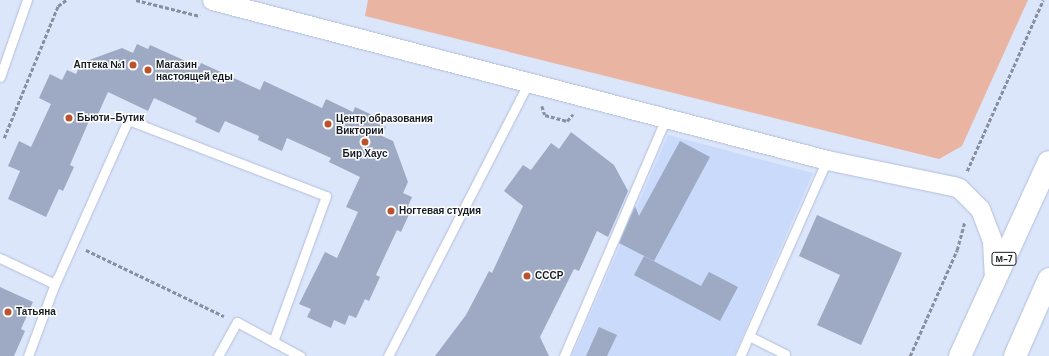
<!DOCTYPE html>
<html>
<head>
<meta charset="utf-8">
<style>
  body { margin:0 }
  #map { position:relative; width:1049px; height:356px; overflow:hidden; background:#dce6fb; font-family:"DM Sans",sans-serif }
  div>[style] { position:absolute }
  .built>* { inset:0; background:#cadafb }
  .green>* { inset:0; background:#eab4a2 }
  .building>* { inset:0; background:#9eaac3 }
  .path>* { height:2.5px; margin-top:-1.25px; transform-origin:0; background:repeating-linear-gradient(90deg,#8890a0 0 4px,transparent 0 6px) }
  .roads { filter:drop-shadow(0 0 1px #b3bfd9) drop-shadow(0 0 1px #b3bfd9) }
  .service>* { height:9px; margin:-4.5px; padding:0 4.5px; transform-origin:4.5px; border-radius:4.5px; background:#fff }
  .minor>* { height:19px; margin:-9.5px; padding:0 9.5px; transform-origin:9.5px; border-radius:9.5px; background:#fff }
  .trunk>* { height:22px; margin:-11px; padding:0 11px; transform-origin:11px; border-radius:11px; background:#fff }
  .dots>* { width:11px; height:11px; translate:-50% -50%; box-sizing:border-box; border:2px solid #fff; border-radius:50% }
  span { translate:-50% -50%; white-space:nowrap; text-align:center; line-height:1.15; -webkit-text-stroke:3px #fff; paint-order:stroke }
  .shield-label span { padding:1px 3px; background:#fff; border:1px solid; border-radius:3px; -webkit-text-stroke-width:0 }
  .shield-label { font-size:9px; color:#161b24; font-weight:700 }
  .poi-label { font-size:10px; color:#161b24; font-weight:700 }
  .left { translate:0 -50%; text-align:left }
  .right { translate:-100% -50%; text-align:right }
</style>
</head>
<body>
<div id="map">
  <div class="built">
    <div style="clip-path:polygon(668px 135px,813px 173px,734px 356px,572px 356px)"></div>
  </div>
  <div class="green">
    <div style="clip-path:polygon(368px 0,1028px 0,962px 146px,939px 159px,365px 16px)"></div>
  </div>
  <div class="building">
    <div style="clip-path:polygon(137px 44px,148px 49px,150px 45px,199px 67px,201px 63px,260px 90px,264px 81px,322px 108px,326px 99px,353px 112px,355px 107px,379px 118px,377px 123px,386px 127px,382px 136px,393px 141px,408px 182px,403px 193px,412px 197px,408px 206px,412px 208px,401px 232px,397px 230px,376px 275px,380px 277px,369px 301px,365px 299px,356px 318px,349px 315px,345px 325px,334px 320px,331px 328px,307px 317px,311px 309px,299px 304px,325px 252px,337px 258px,358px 212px,346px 207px,360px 177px,329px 162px,331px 158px,287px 138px,282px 151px,258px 140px,259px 136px,225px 121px,219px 133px,195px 122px,197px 118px,154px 98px,148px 111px,108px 92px,94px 123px,89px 121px,70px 165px,74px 167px,63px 191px,59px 189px,46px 217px,8px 199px,20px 171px,8px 166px,19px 141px,31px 147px,51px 104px,39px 98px,50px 74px,62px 80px,67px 70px,76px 74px,81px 63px,122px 48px,133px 53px)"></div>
    <div style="clip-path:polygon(571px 132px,614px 165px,628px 191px,608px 237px,597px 231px,579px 271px,574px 269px,540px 337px,549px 356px,435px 356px,466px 315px,489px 271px,492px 273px,523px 206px,504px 191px,523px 165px,531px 170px,551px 143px,559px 149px)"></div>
    <div style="clip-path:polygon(680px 141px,710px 157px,654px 261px,619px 243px,635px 206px,639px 216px)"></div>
    <div style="clip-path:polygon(817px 215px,902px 253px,861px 345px,817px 325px,840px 275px,799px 256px)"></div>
    <div style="clip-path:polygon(644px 256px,701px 286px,709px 272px,738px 287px,720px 321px,634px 275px)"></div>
    <div style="clip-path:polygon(0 287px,33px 302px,21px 329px,25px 331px,14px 356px,0 356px)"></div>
    <div style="clip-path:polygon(599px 327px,617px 335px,607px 356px,586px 356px)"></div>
  </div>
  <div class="path">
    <div style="left:136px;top:0;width:66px;rotate:14deg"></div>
    <div style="left:542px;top:106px;width:9px;rotate:72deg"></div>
    <div style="left:545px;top:115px;width:23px;rotate:15deg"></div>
    <div style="left:567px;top:121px;width:9px;rotate:-49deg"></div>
    <div style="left:4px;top:138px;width:143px;rotate:-67.8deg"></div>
    <div style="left:58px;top:6px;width:10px;rotate:-37deg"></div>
    <div style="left:967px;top:171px;width:187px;rotate:-66deg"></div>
    <div style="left:86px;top:250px;width:153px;rotate:25.6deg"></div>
    <div style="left:910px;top:356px;width:116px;rotate:-66.1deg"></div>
    <div style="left:957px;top:250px;width:28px;rotate:-75deg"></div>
  </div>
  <div class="roads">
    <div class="service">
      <div style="left:0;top:77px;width:82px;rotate:-70.7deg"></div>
      <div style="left:0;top:258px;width:61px;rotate:25.3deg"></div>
      <div style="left:55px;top:284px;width:180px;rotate:-66deg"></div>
      <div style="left:128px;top:120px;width:212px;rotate:21deg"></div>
      <div style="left:326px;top:196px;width:155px;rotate:110deg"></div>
      <div style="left:749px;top:336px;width:40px;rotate:26.6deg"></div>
      <div style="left:785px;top:354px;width:2px;rotate:117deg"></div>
      <div style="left:28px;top:356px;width:83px;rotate:-69.6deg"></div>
      <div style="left:218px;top:356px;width:39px;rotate:-61deg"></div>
      <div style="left:237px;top:322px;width:72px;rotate:28.4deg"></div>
      <div style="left:388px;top:356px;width:308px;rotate:-62.8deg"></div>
      <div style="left:564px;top:356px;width:259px;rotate:-66.8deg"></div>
      <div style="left:740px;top:356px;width:214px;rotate:-66.1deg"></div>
    </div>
    <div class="minor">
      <div style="left:212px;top:0;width:635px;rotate:14.58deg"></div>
      <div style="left:827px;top:160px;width:129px;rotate:11.7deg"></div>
      <div style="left:953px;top:186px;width:6px;rotate:18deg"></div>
      <div style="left:959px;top:188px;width:30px;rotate:45deg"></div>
      <div style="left:980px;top:209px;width:34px;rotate:69deg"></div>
      <div style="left:992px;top:241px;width:39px;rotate:87deg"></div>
    </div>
    <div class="trunk">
      <div style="left:960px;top:356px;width:213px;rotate:-65.4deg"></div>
      <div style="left:1015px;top:356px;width:84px;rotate:-66.2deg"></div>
    </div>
  </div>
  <div class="dots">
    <div style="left:133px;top:65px;background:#ba522c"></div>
    <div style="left:148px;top:70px;background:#ba522c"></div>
    <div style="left:69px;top:118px;background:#ba522c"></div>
    <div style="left:328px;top:124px;background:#ba522c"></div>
    <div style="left:365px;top:142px;background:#ba522c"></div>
    <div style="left:391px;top:211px;background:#ba522c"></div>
    <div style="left:527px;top:276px;background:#ba522c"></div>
    <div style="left:8px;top:312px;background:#ba522c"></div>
  </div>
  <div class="shield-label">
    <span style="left:1004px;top:259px">М-7</span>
  </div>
  <div class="poi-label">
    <span class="left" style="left:156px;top:70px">Магазин<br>настоящей еды</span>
    <span class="right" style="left:125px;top:65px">Аптека №1</span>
    <span class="left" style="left:77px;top:118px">Бьюти-Бутик</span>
    <span class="left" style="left:336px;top:124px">Центр образования<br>Виктории</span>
    <span style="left:365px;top:154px">Бир Хаус</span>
    <span class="left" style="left:399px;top:211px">Ногтевая студия</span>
    <span class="left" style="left:535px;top:276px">СССР</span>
    <span class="left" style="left:16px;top:312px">Татьяна</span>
  </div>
</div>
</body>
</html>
